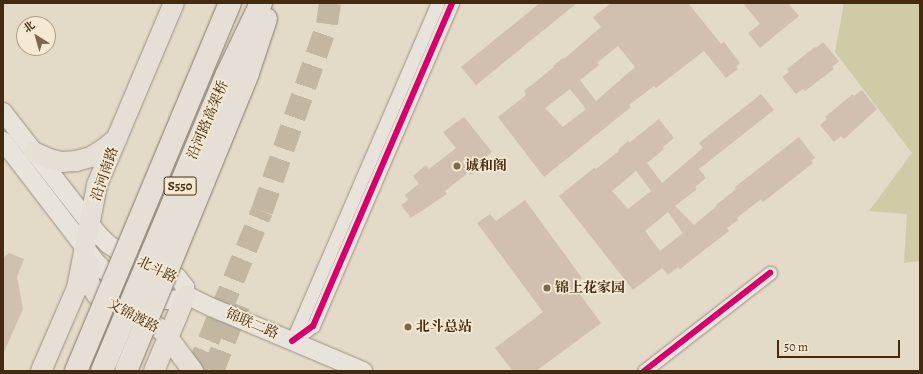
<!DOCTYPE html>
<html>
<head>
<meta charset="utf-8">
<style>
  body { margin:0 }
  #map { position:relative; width:923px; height:374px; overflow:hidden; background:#e3dac7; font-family:Alegreya,"Noto Serif SC",serif }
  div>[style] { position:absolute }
  .green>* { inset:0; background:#cfcba7 }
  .building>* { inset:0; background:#d1bfb0 }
  .highway-tunnel>* { height:22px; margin-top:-11px; transform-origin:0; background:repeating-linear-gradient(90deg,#c3b7a2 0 22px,transparent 0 33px) }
  .roads { filter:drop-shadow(0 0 1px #999183) drop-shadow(0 0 1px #999183) }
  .street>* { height:13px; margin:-6.5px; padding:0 6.5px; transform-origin:6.5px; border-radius:6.5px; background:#e9e4db }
  .secondary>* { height:18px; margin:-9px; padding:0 9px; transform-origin:9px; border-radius:9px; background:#e9e4db }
  .primary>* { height:20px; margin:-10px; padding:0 10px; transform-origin:10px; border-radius:10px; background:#e5dfd5 }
  .bridges { filter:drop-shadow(0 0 1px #82796b) drop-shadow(0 0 1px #82796b) }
  .highway-bridge>* { height:22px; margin:-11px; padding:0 11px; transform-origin:11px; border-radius:11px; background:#e5dfd5 }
  .cycleway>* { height:6px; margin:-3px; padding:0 3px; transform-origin:3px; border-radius:3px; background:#d6006c }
  .dots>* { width:11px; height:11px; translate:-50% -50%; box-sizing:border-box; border:2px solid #f5e9d3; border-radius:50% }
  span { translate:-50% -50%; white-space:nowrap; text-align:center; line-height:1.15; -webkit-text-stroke:3.5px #f5e9d3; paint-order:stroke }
  .shield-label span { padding:1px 3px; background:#f5e9d3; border:1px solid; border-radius:3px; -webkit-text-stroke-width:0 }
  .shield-label { font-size:13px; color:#442a0e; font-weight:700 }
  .street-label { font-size:14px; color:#442a0e }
  .poi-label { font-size:14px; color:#442a0e; font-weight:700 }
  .left { translate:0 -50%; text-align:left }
  .frame { position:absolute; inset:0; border:4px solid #442a0e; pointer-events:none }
  .north { position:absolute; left:16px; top:16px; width:40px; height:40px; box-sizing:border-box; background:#f5e9d3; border:1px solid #ae9d84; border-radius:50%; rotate:323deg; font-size:11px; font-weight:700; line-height:16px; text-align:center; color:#442a0e }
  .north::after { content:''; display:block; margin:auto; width:14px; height:18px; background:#7c684f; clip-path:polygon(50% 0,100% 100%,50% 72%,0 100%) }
  .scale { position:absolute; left:777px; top:340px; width:123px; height:18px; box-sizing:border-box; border:2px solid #442a0e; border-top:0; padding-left:5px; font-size:12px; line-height:14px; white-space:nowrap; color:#442a0e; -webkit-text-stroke:3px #f5e9d3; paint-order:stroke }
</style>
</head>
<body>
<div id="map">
  <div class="green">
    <div style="clip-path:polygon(844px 3px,920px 3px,920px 261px,904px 263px,907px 214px,869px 211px,912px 153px,835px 52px)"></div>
  </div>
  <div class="building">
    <div style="clip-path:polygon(540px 3px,577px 3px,476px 85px,461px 67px)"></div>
    <div style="clip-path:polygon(evenodd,611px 3px,688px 3px,721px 44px,724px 42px,740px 63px,736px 67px,738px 69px,726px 78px,704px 51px,656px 88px,654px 86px,629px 105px,631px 107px,544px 177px,498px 117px,526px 95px,524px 91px,554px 67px,553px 66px,563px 58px,564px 59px,601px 27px,593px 17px,611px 3px,618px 46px,635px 67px,596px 101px,580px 80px,599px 65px,597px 63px,618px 46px,611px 3px,570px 89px,586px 109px,563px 127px,545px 108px,570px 89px)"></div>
    <div style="clip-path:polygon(743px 3px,788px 3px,799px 16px,760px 48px,748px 33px,760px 24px)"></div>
    <div style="clip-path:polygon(823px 42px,839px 61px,832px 67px,834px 69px,805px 91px,803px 89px,796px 94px,782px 77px,789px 72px,787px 69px,815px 47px,816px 48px)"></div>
    <div style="clip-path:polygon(862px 90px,877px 109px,844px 139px,841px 136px,834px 142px,820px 125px,827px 119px,825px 117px,853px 94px,854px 96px)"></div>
    <div style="clip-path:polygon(evenodd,761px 94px,774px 110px,699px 169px,706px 178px,695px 187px,697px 189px,675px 206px,694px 225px,717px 206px,716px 205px,736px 189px,735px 187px,799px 137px,815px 158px,811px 161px,813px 163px,763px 202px,761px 199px,737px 218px,738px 220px,727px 228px,729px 231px,680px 269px,678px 267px,668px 275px,662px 268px,633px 290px,559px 196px,594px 168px,596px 169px,619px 151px,618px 150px,628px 141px,629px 143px,659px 119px,674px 138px,663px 147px,664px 149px,647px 163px,662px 183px,703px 148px,699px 143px,761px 94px,636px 171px,651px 191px,628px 209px,612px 191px,636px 171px,761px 94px,668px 212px,683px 233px,660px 251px,645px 231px,668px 212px)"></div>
    <div style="clip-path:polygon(464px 117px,492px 152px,479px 162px,482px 166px,471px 175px,469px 172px,445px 191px,447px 194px,411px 218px,401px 205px,408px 200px,405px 195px,419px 184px,413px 176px,426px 165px,429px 169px,456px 148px,443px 132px)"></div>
    <div style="clip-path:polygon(525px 200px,582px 278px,573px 285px,601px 323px,536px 371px,513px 371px,495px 348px,543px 312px,477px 223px,490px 214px,496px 221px)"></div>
    <div style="clip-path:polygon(9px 253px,24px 259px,17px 277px,23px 309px,3px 354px,3px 258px)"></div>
  </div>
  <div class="highway-tunnel">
    <div style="left:196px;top:371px;width:173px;rotate:-67.6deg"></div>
    <div style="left:262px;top:211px;width:198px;rotate:-70.8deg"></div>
    <div style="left:327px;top:24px;width:21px;rotate:-82deg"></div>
    <div style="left:213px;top:371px;width:71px;rotate:-68.5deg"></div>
  </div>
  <div class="roads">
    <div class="street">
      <div style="left:293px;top:339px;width:366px;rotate:-66.7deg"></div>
      <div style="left:292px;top:341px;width:26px;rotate:-36deg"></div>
      <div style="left:313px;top:326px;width:352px;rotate:-66.7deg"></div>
      <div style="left:644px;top:371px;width:160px;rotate:-37.9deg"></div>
    </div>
    <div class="secondary">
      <div style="left:3px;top:112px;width:155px;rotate:52.1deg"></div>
      <div style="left:98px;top:234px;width:14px;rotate:45deg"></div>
      <div style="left:108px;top:244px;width:18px;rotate:34deg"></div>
      <div style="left:123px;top:254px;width:59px;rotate:23.1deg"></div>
      <div style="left:177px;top:277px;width:13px;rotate:51deg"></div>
      <div style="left:185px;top:287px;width:8px;rotate:83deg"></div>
      <div style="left:3px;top:141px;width:151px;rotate:52.5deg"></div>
      <div style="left:95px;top:261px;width:14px;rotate:45deg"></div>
      <div style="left:105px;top:271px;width:14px;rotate:34deg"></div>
      <div style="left:117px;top:279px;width:54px;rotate:22.8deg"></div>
      <div style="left:167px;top:300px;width:14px;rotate:-4deg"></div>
      <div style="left:181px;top:299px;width:6px;rotate:-39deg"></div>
      <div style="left:186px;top:295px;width:28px;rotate:26deg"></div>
      <div style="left:211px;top:307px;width:165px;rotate:22.8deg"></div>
    </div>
    <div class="primary">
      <div style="left:34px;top:152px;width:17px;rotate:25deg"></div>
      <div style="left:49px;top:159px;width:13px;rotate:13deg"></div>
      <div style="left:62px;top:162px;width:14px;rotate:-4deg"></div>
      <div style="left:76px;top:161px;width:16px;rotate:-15deg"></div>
      <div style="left:91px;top:157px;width:15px;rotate:-32deg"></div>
      <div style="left:104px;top:149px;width:17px;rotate:-40deg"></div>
      <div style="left:88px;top:261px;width:22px;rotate:87deg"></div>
      <div style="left:89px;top:283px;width:14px;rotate:56deg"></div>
      <div style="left:97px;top:295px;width:13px;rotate:39deg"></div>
      <div style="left:107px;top:303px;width:52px;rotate:25.1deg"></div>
      <div style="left:154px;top:325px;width:11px;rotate:34deg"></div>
      <div style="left:163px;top:331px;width:50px;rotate:53.1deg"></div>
      <div style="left:41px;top:371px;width:90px;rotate:-66.6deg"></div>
      <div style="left:77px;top:288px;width:105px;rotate:-79deg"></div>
      <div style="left:97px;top:185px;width:198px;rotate:-67.1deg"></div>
      <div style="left:154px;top:371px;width:82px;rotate:-67.2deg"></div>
    </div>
  </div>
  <div class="bridges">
    <div class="highway-bridge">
      <div style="left:76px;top:371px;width:399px;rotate:-67.3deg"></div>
      <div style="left:102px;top:371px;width:322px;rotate:-67.2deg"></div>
      <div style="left:227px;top:74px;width:79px;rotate:-64.4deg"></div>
      <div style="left:126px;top:371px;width:322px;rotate:-67.7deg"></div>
      <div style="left:248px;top:73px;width:57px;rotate:-71.6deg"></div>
    </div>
  </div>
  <div class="cycleway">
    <div style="left:292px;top:341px;width:26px;rotate:-36deg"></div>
    <div style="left:313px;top:326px;width:352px;rotate:-66.7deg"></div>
    <div style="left:644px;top:371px;width:160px;rotate:-37.9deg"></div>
  </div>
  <div class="dots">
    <div style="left:457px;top:166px;background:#7c684f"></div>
    <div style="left:547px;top:288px;background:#7c684f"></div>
    <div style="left:408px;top:327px;background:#7c684f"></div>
  </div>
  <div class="shield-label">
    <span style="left:180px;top:186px">S550</span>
  </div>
  <div class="street-label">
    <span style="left:208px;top:120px;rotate:-67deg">沿河路高架桥</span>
    <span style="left:105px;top:174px;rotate:-71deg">沿河南路</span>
    <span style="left:157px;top:270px;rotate:26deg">北斗路</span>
    <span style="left:133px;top:316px;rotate:28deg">文锦渡路</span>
    <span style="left:252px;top:324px;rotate:23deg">锦联二路</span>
  </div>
  <div class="poi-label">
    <span class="left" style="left:465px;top:166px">诚和阁</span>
    <span class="left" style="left:555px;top:288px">锦上花家园</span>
    <span class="left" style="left:416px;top:327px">北斗总站</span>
  </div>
  <div class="frame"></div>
  <div class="north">北</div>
  <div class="scale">50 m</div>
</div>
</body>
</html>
